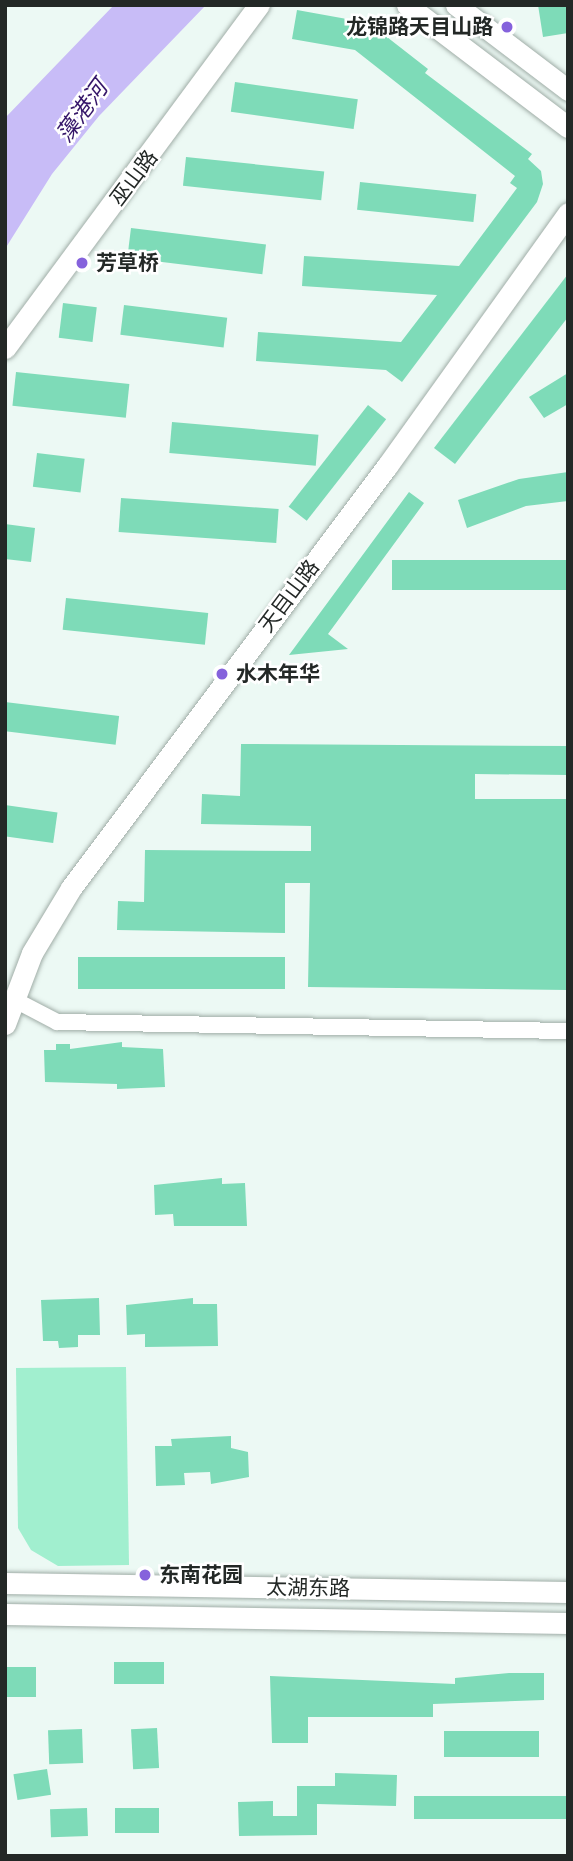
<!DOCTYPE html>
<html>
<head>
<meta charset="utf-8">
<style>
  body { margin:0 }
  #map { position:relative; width:573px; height:1861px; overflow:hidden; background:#ecf9f4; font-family:Cabin,"Noto Sans SC",sans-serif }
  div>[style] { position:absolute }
  .green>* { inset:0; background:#a1efcf }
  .water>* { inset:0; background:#c8bcf7 }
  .building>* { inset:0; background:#7edbb8; transform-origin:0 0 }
  .roads { filter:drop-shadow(0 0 2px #a0ada7) drop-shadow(0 0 2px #a0ada7) }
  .street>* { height:16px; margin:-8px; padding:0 8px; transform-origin:8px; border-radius:8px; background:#fff }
  .secondary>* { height:21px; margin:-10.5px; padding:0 10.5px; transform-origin:10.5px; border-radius:10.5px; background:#fff }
  .dots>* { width:19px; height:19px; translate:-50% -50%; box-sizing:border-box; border:4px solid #fff; border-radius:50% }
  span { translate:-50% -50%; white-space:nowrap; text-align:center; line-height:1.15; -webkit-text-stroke:5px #fff; paint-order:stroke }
  .poi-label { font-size:21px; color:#232826; font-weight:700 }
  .right { translate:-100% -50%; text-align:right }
  .left { translate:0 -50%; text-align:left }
  .street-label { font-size:21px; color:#232826 }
  .water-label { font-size:23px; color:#351669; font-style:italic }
  .frame { position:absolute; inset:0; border:7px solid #232826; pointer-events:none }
</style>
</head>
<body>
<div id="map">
  <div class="green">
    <div style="clip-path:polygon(126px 1367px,129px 1565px,58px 1566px,31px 1550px,18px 1528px,16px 1368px)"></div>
  </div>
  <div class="water">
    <div style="clip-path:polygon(114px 5px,206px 5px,99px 116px,52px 174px,5px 249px,5px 118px)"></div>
  </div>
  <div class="building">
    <div style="clip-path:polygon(538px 5px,568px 5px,568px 33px,543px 37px)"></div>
    <div style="clip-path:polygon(297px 10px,369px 23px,428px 69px,425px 73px,532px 154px,528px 159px,541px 171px,543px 184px,537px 202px,402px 382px,386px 370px,256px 361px,258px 332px,401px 342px,437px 295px,302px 286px,304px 256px,459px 266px,517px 188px,510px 183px,515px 176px,355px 50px,292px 39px)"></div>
    <div style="left:235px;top:82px;width:124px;height:30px;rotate:8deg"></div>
    <div style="left:186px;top:157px;width:139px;height:29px;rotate:6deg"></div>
    <div style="left:360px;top:182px;width:117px;height:28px;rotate:6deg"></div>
    <div style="left:131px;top:228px;width:136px;height:30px;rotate:7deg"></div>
    <div style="clip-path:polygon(568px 274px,568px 317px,455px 464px,434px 448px)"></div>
    <div style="left:63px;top:303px;width:34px;height:35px;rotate:7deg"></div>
    <div style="left:124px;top:305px;width:104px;height:30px;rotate:7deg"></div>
    <div style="left:16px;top:372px;width:114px;height:34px;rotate:6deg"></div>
    <div style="clip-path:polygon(568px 373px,568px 404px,544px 418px,529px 397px)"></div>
    <div style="left:368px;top:405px;width:23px;height:129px;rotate:38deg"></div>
    <div style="left:172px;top:422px;width:147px;height:31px;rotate:5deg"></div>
    <div style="left:37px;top:453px;width:48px;height:34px;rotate:7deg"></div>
    <div style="clip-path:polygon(568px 472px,568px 501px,526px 506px,467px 528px,458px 500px,519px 479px)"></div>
    <div style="clip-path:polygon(409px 492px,424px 503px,328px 634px,348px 649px,289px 655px)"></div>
    <div style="left:121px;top:498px;width:158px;height:34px;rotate:4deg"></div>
    <div style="clip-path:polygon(5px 524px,35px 528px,31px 562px,5px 559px)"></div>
    <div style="left:568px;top:560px;width:30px;height:176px;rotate:90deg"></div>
    <div style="left:66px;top:598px;width:143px;height:32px;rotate:6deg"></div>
    <div style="left:5px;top:702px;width:115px;height:29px;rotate:7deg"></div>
    <div style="clip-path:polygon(241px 744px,568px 746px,568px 775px,475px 774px,475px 799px,568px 799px,568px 990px,308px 987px,310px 883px,285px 883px,285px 933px,117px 930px,118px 901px,144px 902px,145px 850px,311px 851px,311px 826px,201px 824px,202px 794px,240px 796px)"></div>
    <div style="left:5px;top:805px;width:53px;height:31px;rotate:8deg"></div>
    <div style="left:78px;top:957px;width:207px;height:32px"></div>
    <div style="clip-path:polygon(122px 1042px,122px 1047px,163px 1049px,165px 1087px,117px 1089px,117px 1084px,45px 1082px,44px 1050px,56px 1050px,56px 1044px,70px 1044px,70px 1049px)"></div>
    <div style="clip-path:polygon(222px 1178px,222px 1184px,245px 1183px,247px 1226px,174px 1226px,173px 1214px,155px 1215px,154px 1185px)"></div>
    <div style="clip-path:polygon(99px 1298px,100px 1335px,78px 1335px,78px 1347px,59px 1348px,58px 1341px,43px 1341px,41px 1300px)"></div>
    <div style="clip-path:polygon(193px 1298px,193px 1304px,217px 1304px,218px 1346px,145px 1347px,145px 1334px,127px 1335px,126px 1305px)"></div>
    <div style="clip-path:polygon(231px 1436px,231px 1448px,248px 1452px,249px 1477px,211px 1484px,210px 1472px,184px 1473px,185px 1485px,156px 1486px,155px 1446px,172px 1446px,171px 1439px)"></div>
    <div style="left:114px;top:1662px;width:50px;height:22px"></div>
    <div style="left:5px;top:1667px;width:31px;height:30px"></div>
    <div style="clip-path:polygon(509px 1673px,544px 1673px,544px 1700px,433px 1704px,433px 1717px,308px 1717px,308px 1743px,272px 1743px,270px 1676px,455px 1684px,455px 1678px)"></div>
    <div style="left:157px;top:1728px;width:40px;height:26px;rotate:87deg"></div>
    <div style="left:82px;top:1729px;width:34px;height:34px;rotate:88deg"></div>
    <div style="left:444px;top:1731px;width:95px;height:26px"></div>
    <div style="left:47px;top:1769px;width:26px;height:34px;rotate:81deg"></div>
    <div style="clip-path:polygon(335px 1773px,397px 1775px,396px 1806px,317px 1804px,317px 1835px,239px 1836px,238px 1802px,273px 1801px,273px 1816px,297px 1816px,297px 1786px,335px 1786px)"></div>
    <div style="left:414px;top:1796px;width:154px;height:23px"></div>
    <div style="left:87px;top:1808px;width:28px;height:37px;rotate:88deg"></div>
    <div style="left:159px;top:1808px;width:25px;height:44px;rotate:90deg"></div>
  </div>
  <div class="roads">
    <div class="street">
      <div style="left:13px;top:999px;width:50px;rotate:27.6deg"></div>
      <div style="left:57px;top:1022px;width:511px;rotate:1.01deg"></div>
    </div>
    <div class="secondary">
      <div style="left:407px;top:5px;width:202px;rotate:37.2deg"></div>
      <div style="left:456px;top:5px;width:141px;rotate:37.2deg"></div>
      <div style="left:5px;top:348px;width:427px;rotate:-53.5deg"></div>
      <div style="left:5px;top:1024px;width:76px;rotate:-69.2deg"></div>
      <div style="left:32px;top:953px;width:76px;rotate:-59deg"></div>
      <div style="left:71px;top:888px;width:527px;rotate:-53.17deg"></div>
      <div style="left:387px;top:466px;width:311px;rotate:-54.4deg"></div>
      <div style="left:5px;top:1583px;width:563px;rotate:0.92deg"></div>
      <div style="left:5px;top:1614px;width:563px;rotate:0.92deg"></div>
    </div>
  </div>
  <div class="dots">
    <div style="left:507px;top:27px;background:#8562dc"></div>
    <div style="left:82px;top:263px;background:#8562dc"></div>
    <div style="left:222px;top:674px;background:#8562dc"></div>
    <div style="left:145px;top:1575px;background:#8562dc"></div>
  </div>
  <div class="poi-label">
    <span class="right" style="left:493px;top:27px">龙锦路天目山路</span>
    <span class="left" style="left:96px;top:263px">芳草桥</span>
    <span class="left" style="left:236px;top:674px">水木年华</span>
    <span class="left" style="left:159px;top:1575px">东南花园</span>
  </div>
  <div class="street-label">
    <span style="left:134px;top:178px;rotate:-53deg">巫山路</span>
    <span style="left:289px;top:596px;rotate:-53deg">天目山路</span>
    <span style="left:308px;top:1588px;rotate:1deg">太湖东路</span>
  </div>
  <div class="water-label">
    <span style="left:82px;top:111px;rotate:-54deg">藻港河</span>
  </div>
  <div class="frame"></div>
</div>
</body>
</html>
